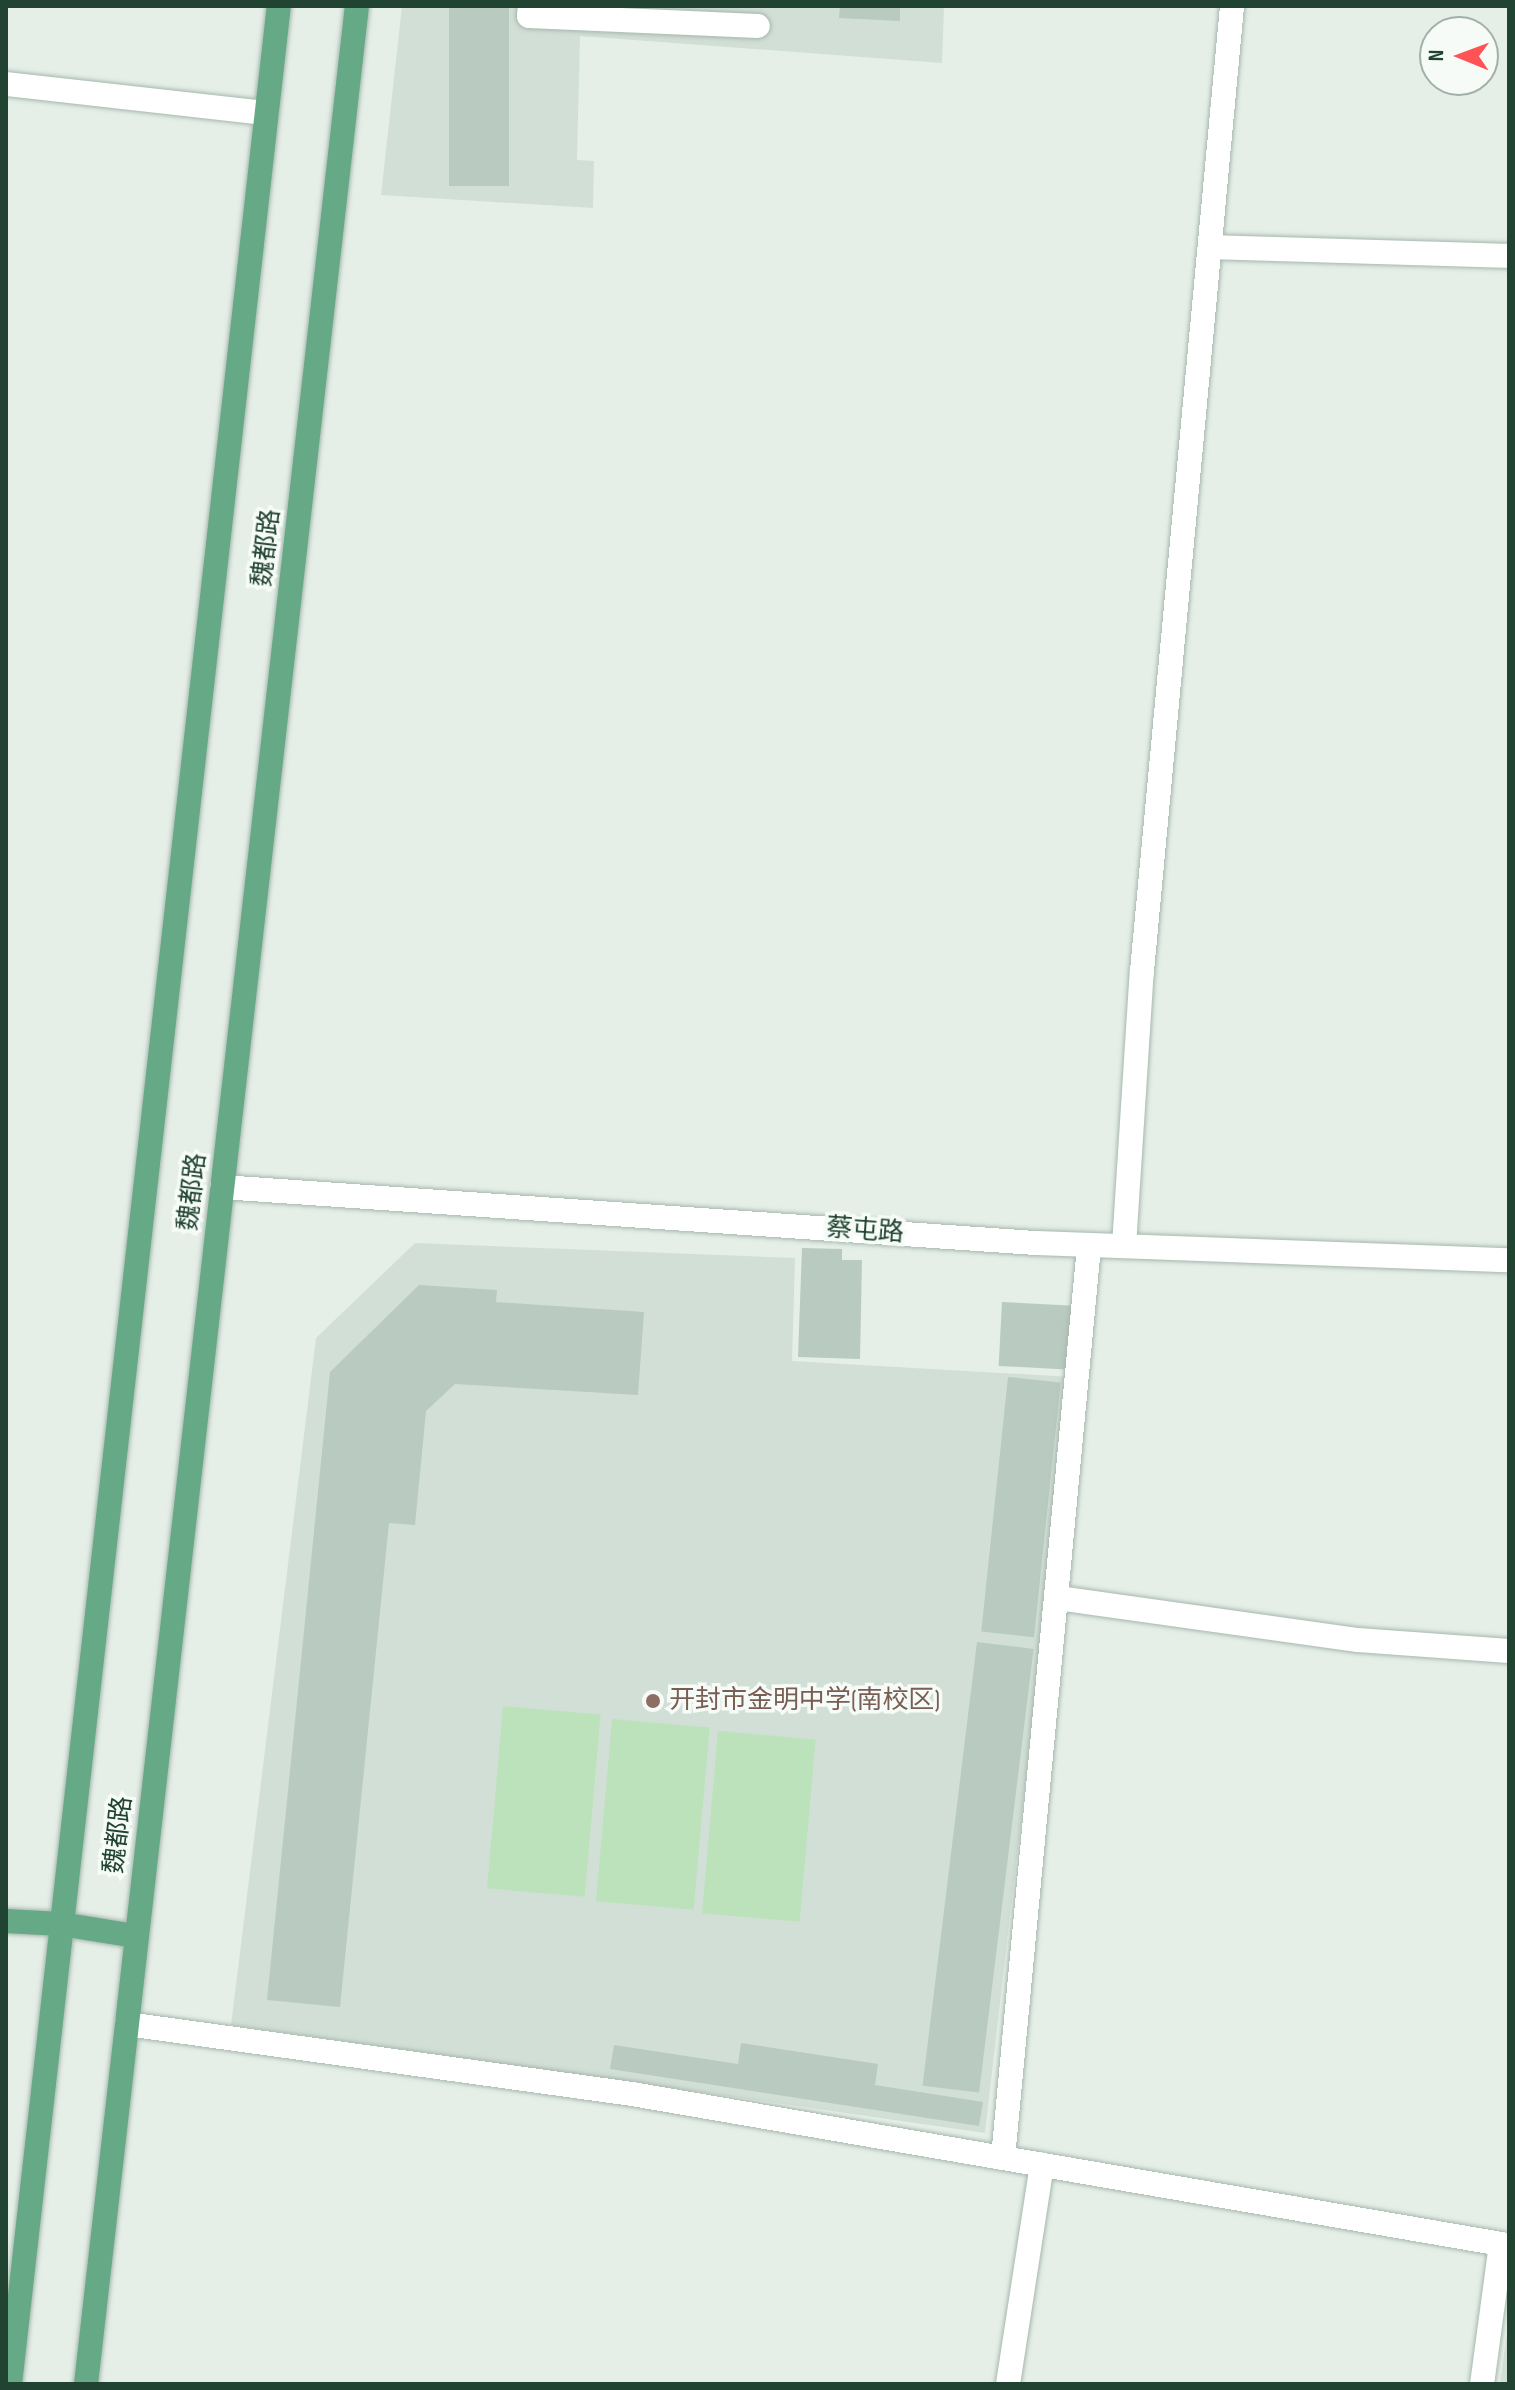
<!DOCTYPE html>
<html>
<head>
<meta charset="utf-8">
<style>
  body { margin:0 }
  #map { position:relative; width:1515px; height:2390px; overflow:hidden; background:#e5efe8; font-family:"Sofia Sans Condensed","Noto Sans SC",sans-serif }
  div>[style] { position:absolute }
  .built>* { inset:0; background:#d2dfd6 }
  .green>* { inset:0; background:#bce2bc; transform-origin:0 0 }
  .building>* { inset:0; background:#b9cac0; transform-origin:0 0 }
  .roads { filter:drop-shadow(0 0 2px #a6b8ad) drop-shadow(0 0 2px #a6b8ad) }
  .minor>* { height:24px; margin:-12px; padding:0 12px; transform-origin:12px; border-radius:12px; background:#fff }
  .major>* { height:24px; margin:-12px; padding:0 12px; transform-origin:12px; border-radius:12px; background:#65a986 }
  .dots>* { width:22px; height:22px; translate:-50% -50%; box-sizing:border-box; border:4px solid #f6fbf7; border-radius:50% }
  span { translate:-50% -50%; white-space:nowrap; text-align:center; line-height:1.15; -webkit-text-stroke:7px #f6fbf7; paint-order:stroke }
  .street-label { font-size:26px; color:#214331 }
  .education-label { font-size:26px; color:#785e54 }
  .left { translate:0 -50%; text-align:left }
  .frame { position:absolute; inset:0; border:8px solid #214331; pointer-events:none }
  .north { position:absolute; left:1419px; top:16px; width:80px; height:80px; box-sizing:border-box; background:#f6fbf7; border:2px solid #a1b1a8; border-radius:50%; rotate:271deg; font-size:22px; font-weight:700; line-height:32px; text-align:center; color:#214331 }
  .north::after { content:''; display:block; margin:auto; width:28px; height:36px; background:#ff5355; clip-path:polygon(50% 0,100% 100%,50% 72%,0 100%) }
</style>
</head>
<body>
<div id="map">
  <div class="built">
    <div style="clip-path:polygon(402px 6px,944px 6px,942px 63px,580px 36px,577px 160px,594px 161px,593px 208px,381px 195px)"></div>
    <div style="clip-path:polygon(415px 1243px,795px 1258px,792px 1361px,1072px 1377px,985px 2133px,231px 2025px,316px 1338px)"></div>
    <div style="clip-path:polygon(1509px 2316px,1509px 2384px,1500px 2384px,1509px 2319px)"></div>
  </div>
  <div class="green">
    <div style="left:503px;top:1706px;width:98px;height:183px;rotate:5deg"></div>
    <div style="left:612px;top:1719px;width:98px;height:183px;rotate:5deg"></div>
    <div style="left:718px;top:1731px;width:98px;height:183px;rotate:5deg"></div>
  </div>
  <div class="building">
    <div style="left:449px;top:6px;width:60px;height:180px"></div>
    <div style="clip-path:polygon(840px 6px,900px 6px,900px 21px,839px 18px)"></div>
    <div style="clip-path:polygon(802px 1248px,842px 1249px,842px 1260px,862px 1260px,860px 1359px,798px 1357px)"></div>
    <div style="clip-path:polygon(419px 1285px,497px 1290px,496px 1302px,644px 1312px,638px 1395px,455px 1384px,426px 1411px,415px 1525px,389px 1523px,340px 2007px,267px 2000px,330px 1372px)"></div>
    <div style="left:1002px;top:1302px;width:77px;height:64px;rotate:3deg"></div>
    <div style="left:1008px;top:1377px;width:53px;height:256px;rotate:6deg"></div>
    <div style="left:977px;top:1642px;width:57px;height:447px;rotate:7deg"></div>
    <div style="clip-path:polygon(741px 2043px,878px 2064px,875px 2085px,983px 2102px,979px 2126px,610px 2069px,614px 2045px,738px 2064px)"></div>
  </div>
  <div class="roads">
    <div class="minor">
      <div style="left:530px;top:6px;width:10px;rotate:96deg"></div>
      <div style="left:529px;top:16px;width:229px;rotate:2.5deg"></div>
      <div style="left:6px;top:84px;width:262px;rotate:6.4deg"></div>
      <div style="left:1211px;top:247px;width:298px;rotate:1.7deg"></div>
      <div style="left:222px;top:1187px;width:815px;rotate:3.94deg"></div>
      <div style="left:1035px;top:1243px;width:474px;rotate:2.1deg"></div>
      <div style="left:1124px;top:1246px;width:276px;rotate:-86.3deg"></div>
      <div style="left:1142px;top:971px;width:969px;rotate:-84.67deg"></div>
      <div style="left:1058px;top:1598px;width:303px;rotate:8deg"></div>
      <div style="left:1358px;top:1640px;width:151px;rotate:4.2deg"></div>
      <div style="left:127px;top:2024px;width:510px;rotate:7.89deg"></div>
      <div style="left:632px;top:2094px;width:882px;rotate:9.79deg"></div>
      <div style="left:1501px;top:2244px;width:141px;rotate:97.7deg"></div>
      <div style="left:1003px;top:2158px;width:916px;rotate:-84.61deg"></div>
      <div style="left:1008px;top:2384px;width:222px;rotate:-81.2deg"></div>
    </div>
    <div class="major">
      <div style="left:6px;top:1921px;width:55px;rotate:3.1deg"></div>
      <div style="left:61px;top:1924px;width:75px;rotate:9.2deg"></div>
      <div style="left:10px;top:2384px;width:2393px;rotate:-83.55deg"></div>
      <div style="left:86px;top:2384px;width:2393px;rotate:-83.5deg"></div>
    </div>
  </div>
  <div class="dots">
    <div style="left:653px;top:1701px;background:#8d6e63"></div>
  </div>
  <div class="street-label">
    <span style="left:267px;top:548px;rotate:-83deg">魏都路</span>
    <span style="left:193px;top:1192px;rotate:-83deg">魏都路</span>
    <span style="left:865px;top:1231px;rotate:4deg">蔡屯路</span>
    <span style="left:119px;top:1835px;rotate:-83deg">魏都路</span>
  </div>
  <div class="education-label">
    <span class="left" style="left:669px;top:1701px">开封市金明中学(南校区)</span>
  </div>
  <div class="frame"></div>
  <div class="north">N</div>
</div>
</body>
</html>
